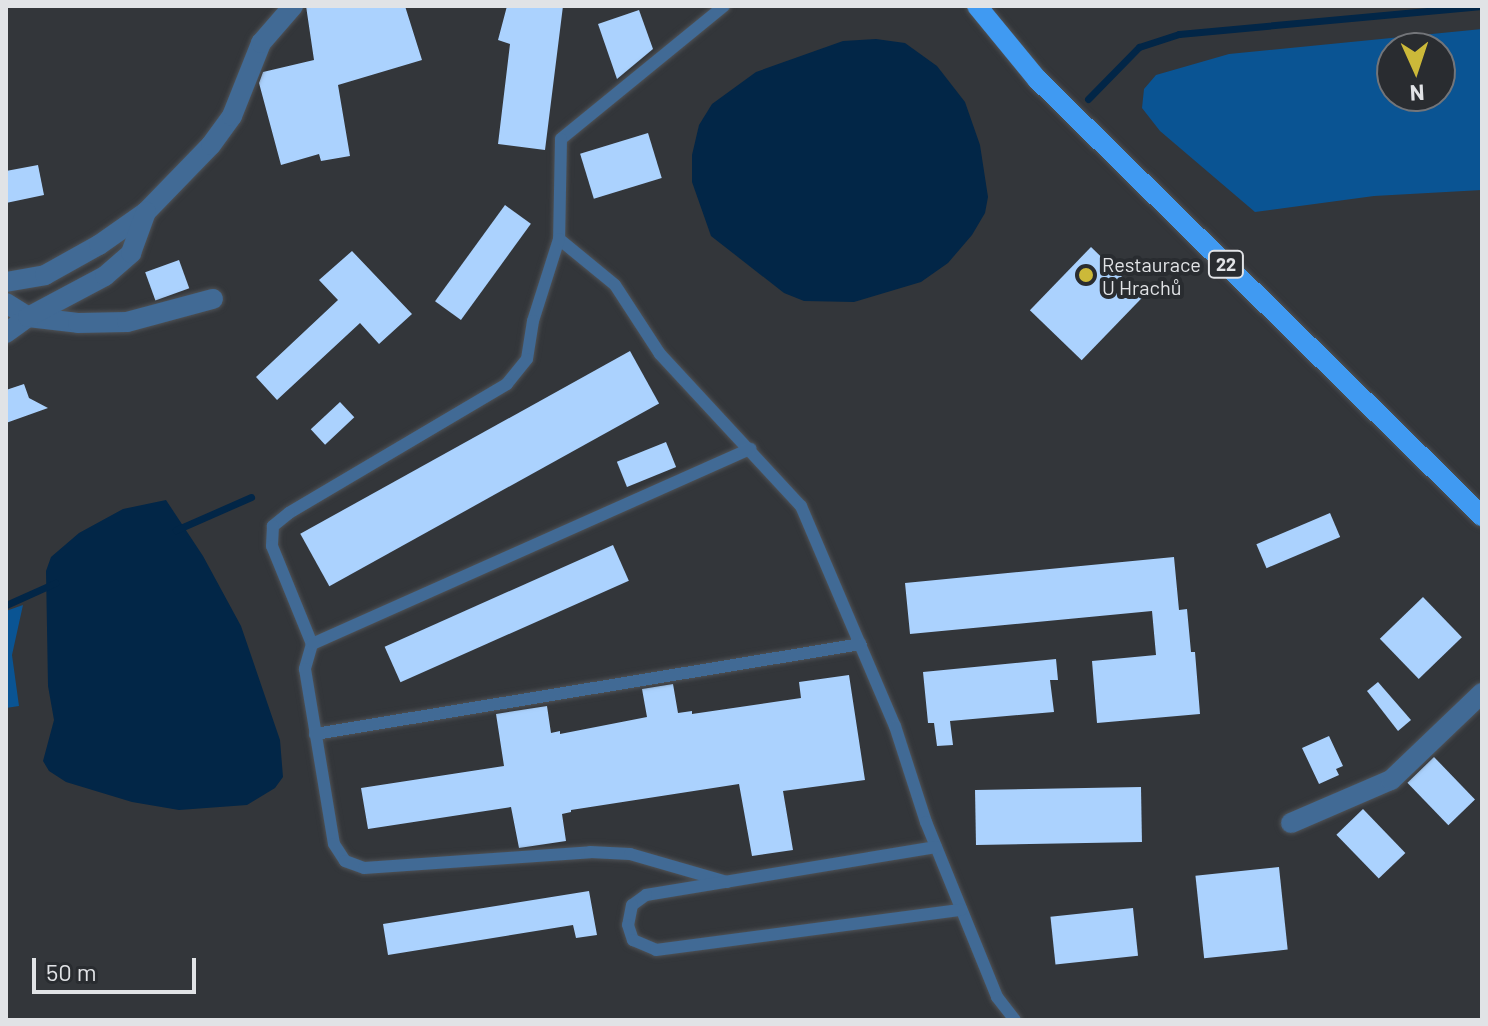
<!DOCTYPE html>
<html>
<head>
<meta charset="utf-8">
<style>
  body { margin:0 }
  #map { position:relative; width:1488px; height:1026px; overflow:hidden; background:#33363a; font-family:Barlow,sans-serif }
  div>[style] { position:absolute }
  .green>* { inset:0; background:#0a5493 }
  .water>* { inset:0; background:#022647 }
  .stream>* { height:7px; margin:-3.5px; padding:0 3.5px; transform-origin:3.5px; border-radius:3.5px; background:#022647 }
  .building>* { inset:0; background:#abd2fe; transform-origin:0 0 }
  .roads { filter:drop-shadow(0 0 2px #4f5256) drop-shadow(0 0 2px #4f5256) }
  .lane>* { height:12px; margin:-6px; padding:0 6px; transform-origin:6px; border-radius:6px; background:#416a95 }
  .street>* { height:20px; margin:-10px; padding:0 10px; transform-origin:10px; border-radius:10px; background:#416a95 }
  .primary>* { height:20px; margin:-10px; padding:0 10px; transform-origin:10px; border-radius:10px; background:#409af2 }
  .dots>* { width:22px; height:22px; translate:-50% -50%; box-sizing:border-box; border:4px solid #292c30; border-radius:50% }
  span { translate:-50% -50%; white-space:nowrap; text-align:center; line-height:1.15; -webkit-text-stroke:8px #292c30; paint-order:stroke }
  .shield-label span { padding:2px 6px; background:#292c30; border:2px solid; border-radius:6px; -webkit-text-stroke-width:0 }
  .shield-label { font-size:18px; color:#e1e3e6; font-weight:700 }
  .poi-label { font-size:20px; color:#e1e3e6 }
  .left { translate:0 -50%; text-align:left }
  .frame { position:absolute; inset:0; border:8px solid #e1e3e6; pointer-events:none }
  .north { position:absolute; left:1376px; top:32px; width:80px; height:80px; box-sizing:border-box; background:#292c30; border:2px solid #737579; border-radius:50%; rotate:177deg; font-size:22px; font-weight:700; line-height:32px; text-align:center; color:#e1e3e6 }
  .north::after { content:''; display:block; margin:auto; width:28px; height:36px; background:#ccb939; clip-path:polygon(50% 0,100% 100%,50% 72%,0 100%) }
  .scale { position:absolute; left:32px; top:958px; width:164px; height:36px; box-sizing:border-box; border:4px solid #e1e3e6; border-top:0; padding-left:10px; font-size:24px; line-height:28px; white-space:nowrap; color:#e1e3e6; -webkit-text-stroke:6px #292c30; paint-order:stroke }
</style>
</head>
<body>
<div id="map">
  <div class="green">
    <div style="clip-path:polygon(evenodd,1482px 29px,1482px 190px,1374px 196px,1255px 212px,1160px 131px,1142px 108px,1144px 89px,1156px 75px,1229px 54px,1482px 29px,1392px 48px,1440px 48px,1440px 96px,1392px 96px,1392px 48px)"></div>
    <div style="clip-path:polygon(23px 605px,12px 655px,19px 706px,6px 708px,6px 611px)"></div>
  </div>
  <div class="water">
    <div style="clip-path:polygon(876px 39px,905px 43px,937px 66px,965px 102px,980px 145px,988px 197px,985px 213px,972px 235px,948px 263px,921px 282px,854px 302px,804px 301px,784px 293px,711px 236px,692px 182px,692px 155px,699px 125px,712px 104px,756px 72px,843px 41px)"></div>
    <div style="clip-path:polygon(166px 500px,203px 556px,241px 626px,280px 740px,283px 777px,275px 788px,247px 805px,179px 810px,132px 802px,66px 782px,49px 771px,43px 761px,54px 720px,48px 686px,46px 571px,51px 557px,79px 533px,123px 509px)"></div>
  </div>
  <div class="stream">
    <div style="left:1088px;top:99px;width:73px;rotate:-45.6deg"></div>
    <div style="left:1139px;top:47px;width:42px;rotate:-18deg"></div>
    <div style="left:1179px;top:34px;width:304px;rotate:-5.3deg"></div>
    <div style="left:176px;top:530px;width:82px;rotate:-23.7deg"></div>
    <div style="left:6px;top:605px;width:54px;rotate:-24.2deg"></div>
  </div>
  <div class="building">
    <div style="clip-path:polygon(306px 6px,405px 6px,422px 60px,338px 85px,350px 156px,321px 161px,319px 154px,281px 165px,259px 83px,263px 72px,314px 60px)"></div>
    <div style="clip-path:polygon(507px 6px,563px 6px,545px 150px,498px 144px,510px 44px,498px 40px)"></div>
    <div style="clip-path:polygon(639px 10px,653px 49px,617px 79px,598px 24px)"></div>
    <div style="left:648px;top:133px;width:47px;height:71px;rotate:73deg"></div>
    <div style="clip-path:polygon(38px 165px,44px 195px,6px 203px,6px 171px)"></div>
    <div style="left:505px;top:205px;width:32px;height:119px;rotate:36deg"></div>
    <div style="left:1091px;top:247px;width:72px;height:88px;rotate:44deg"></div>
    <div style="clip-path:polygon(352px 251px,412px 314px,379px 344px,360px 323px,277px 400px,256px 377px,338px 300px,319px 280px)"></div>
    <div style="left:179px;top:260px;width:30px;height:36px;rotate:70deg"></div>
    <div style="left:630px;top:351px;width:60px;height:377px;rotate:61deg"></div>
    <div style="clip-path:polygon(24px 384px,29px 398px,48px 408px,6px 423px,6px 390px)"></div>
    <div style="left:340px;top:402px;width:21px;height:40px;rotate:47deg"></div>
    <div style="left:666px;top:442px;width:27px;height:53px;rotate:68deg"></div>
    <div style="left:1330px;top:513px;width:26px;height:80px;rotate:67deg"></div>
    <div style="left:613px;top:545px;width:39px;height:250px;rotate:66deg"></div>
    <div style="clip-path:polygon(1174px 557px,1179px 610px,1187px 609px,1191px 652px,1195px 652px,1200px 714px,1097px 723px,1092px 661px,1156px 655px,1152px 611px,910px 634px,905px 583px)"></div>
    <div style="left:1423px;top:597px;width:56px;height:60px;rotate:46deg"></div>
    <div style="clip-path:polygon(1056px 659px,1058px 680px,1050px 680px,1054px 712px,950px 721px,953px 745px,937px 746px,934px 723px,928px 723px,923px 672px)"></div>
    <div style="clip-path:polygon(849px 675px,865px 780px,783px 791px,793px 850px,752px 856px,739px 784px,571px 810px,571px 812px,562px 814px,566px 841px,519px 848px,511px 807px,368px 829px,361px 788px,504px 766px,496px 714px,547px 706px,551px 733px,560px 731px,560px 734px,647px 717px,642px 689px,673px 684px,678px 713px,692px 711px,692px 714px,801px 698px,799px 682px)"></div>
    <div style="clip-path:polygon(1378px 682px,1411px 720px,1398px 731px,1367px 691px)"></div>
    <div style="clip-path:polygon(1329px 736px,1343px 766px,1336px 769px,1339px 775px,1319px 784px,1302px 748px)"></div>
    <div style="left:1434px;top:757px;width:59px;height:37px;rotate:46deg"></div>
    <div style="left:1141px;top:787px;width:55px;height:166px;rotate:89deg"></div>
    <div style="left:1363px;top:809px;width:61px;height:37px;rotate:46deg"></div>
    <div style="left:1279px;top:867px;width:83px;height:84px;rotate:84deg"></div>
    <div style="clip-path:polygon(589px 891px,597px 935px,576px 938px,573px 925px,388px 955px,383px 924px)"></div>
    <div style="left:1133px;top:908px;width:48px;height:83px;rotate:84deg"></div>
  </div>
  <div class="roads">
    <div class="lane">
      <div style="left:724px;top:6px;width:210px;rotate:140.8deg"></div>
      <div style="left:561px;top:139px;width:100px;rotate:91.1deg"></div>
      <div style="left:559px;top:239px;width:72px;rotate:39.4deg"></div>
      <div style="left:615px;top:285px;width:82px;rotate:56.9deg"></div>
      <div style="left:660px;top:354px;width:207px;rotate:47.2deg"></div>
      <div style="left:801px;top:506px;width:239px;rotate:66.9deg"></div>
      <div style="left:895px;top:726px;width:101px;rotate:72.1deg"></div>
      <div style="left:926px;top:822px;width:189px;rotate:67.9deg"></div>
      <div style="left:997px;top:997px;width:29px;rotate:52deg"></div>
      <div style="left:559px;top:239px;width:86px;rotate:107.6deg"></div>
      <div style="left:533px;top:321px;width:38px;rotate:99deg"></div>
      <div style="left:527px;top:359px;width:32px;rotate:129deg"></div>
      <div style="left:507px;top:384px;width:253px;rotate:149.4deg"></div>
      <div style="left:289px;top:513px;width:21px;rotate:141deg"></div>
      <div style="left:273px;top:526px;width:20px;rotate:93deg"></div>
      <div style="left:272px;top:546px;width:106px;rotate:67.8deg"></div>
      <div style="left:312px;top:644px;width:26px;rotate:106deg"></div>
      <div style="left:305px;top:669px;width:177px;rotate:80.6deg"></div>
      <div style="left:334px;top:844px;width:20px;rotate:57deg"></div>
      <div style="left:345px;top:861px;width:20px;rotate:20deg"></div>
      <div style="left:364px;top:868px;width:227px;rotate:-4deg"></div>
      <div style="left:590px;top:852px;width:40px;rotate:2.9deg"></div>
      <div style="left:630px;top:854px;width:101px;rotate:16.1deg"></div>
      <div style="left:312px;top:644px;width:480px;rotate:-24deg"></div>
      <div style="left:315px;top:734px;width:553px;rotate:-9.36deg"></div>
      <div style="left:936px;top:847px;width:294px;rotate:170.6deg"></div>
      <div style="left:646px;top:895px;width:17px;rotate:144deg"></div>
      <div style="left:632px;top:905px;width:20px;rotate:101deg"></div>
      <div style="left:628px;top:925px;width:16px;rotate:72deg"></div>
      <div style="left:633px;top:940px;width:25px;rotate:23deg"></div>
      <div style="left:656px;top:950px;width:308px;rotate:-7.5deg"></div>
    </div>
    <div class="street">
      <div style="left:6px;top:282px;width:40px;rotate:-10deg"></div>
      <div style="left:45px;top:275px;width:62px;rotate:-29.1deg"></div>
      <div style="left:99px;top:245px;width:57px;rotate:-35.1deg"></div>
      <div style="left:146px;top:212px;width:93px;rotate:-45.9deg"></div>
      <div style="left:211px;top:145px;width:36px;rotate:-54deg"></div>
      <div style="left:232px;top:116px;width:79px;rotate:-68.3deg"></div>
      <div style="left:261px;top:43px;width:49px;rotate:-49.1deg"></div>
      <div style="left:6px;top:303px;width:26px;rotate:32deg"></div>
      <div style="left:28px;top:317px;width:50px;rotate:6.8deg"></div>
      <div style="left:78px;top:323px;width:49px;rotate:-1.2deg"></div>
      <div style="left:127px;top:322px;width:89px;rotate:-15deg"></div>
      <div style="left:6px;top:333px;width:27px;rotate:-36deg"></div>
      <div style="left:28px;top:317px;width:87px;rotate:-28deg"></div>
      <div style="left:105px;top:276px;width:35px;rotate:-41deg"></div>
      <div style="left:131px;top:253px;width:44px;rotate:-69.9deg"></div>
      <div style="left:1291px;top:823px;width:109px;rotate:-23.3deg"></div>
      <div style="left:1391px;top:780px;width:126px;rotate:-43.7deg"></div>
    </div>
    <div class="primary">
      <div style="left:977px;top:6px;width:94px;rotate:50.6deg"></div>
      <div style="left:1037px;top:79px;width:624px;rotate:44.48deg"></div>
    </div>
  </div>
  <div class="dots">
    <div style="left:1086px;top:275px;background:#ccb939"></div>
  </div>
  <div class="shield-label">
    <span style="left:1226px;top:264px">22</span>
  </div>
  <div class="poi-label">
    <span class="left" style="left:1102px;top:276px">Restaurace<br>U Hrachů</span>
  </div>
  <div class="frame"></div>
  <div class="north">N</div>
  <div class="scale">50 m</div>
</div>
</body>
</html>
